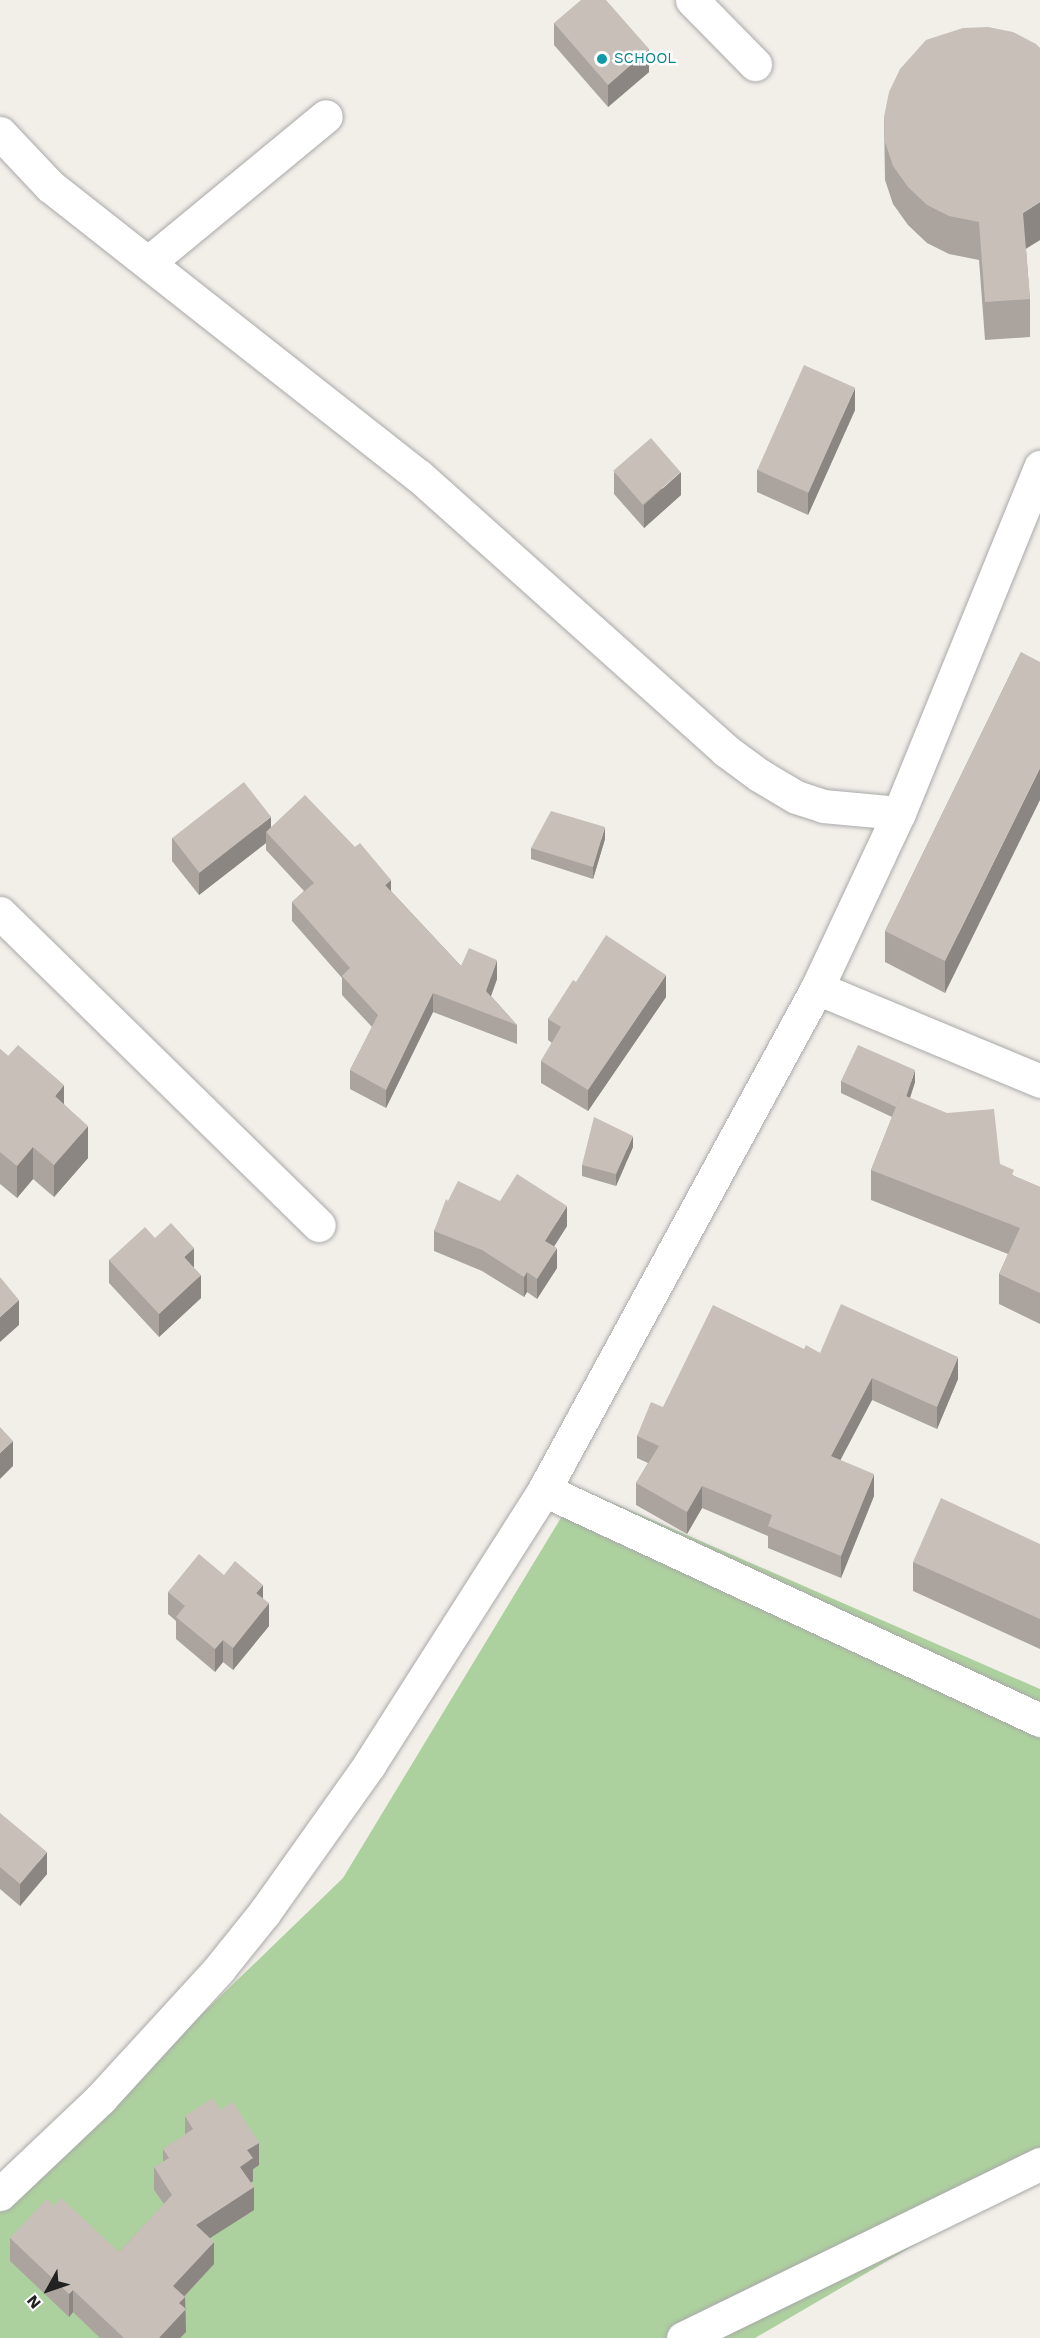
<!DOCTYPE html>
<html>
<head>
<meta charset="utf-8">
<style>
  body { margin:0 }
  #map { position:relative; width:1040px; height:2338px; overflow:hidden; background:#f2efe9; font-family:"Work Sans",sans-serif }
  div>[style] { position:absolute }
  .forest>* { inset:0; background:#add19e }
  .roads { filter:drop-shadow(0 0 2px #a9a9a9) drop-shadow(0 0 2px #a9a9a9) }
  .minor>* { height:33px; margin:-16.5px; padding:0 16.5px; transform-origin:16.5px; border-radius:16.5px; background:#fff }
  .wall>* { inset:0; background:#aba49e }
  .shaded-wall>* { inset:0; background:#8b8681 }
  .building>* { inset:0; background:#c7bfb8; transform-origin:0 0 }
  .dots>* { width:16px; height:16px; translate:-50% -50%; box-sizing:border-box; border:3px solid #fff; border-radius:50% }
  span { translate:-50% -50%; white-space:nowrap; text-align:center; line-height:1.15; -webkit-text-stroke:5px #fff; paint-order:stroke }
  .culture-label { font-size:15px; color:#0d838f }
  .left { translate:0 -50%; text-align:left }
  .north { position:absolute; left:18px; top:2260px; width:60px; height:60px; -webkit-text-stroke:4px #fff; paint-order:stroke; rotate:230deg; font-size:16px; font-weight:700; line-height:24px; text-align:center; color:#222 }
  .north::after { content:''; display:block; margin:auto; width:21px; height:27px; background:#222; clip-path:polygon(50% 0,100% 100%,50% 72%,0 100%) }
</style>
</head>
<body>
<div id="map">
  <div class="forest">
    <div style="clip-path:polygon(579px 1488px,1040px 1689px,1040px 2176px,954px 2222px,755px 2338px,0 2338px,0 2209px,343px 1878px)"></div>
  </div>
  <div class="roads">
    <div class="minor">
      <div style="left:692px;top:0;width:90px;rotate:45.5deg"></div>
      <div style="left:0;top:133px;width:73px;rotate:46.7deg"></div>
      <div style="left:50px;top:186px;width:469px;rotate:38.2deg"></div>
      <div style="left:419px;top:476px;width:411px;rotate:41.8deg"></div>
      <div style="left:725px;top:750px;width:42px;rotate:36.3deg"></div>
      <div style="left:759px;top:775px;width:43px;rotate:30.7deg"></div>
      <div style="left:796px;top:797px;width:28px;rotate:18deg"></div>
      <div style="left:823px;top:806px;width:76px;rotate:5.3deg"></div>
      <div style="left:149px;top:262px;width:229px;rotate:-39.5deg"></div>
      <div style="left:0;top:913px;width:446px;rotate:44.4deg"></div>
      <div style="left:817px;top:988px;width:242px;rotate:22.6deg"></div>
      <div style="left:544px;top:1490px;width:547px;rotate:24.88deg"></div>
      <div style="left:0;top:2194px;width:139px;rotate:-43.5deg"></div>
      <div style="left:101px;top:2098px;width:175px;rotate:-47.5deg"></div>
      <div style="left:219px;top:1969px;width:72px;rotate:-51.2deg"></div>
      <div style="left:264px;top:1913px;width:181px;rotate:-54.6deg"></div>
      <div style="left:369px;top:1765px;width:326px;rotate:-57.5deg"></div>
      <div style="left:544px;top:1490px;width:571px;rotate:-61.46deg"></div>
      <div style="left:817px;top:988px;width:193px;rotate:-64.9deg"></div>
      <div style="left:899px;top:813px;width:374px;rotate:-67.8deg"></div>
      <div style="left:683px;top:2338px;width:397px;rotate:-26deg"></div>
    </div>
  </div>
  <div class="wall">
    <div style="clip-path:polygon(554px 23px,649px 72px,608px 107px,554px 45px)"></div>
    <div style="clip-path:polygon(884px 117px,1040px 240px,1026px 249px,1030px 299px,1030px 337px,985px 340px,979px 260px,949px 254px,927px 243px,908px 225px,893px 204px,885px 180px)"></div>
    <div style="clip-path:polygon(855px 410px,808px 515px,757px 492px,757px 470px)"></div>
    <div style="clip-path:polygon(614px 472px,681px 495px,644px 528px,614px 494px)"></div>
    <div style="clip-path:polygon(1021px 652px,945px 993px,885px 962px,885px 931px)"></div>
    <div style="clip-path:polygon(271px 827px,391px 891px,461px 966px,497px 979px,491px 996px,517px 1025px,517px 1044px,433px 1012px,386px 1108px,350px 1089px,350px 1070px,372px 1027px,342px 995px,342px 978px,292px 921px,292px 902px,304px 891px,266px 850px,266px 843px,199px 895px,172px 861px,172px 838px)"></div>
    <div style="clip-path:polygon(605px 839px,593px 879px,531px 859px,531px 848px)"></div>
    <div style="clip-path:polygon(576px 982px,666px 997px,588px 1111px,541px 1083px,541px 1061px,552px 1043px,548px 1040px,548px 1019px)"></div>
    <div style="clip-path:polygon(0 1049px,64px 1104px,88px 1158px,54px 1197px,33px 1179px,17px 1198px,0 1184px)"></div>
    <div style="clip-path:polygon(841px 1081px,915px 1082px,910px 1098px,1000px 1164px,1014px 1176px,1040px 1187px,1040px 1324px,999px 1304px,999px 1274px,1008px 1254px,871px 1200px,871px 1170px,892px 1117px,841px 1093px)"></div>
    <div style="clip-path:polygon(633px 1147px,616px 1186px,582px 1176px,582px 1165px)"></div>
    <div style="clip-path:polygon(448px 1201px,500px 1201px,567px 1226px,554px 1246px,557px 1268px,537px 1299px,527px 1292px,524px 1297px,482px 1271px,434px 1251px,434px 1231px)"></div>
    <div style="clip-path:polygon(155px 1238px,194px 1268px,201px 1298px,159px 1337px,109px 1283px,109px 1260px)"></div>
    <div style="clip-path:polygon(804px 1349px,820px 1353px,958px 1379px,937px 1429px,872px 1400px,840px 1460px,874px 1496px,841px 1578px,768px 1548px,768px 1536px,702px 1508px,687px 1534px,636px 1505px,636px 1483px,648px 1463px,637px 1458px,637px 1436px,663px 1407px)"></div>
    <div style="clip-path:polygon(1040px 1544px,1040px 1649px,913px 1591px,913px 1562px)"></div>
    <div style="clip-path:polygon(224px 1575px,263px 1599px,269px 1626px,233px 1670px,223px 1662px,215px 1672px,176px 1639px,176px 1621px,168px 1614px,168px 1592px)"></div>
    <div style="clip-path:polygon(0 1813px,47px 1874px,20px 1906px,0 1889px)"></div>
    <div style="clip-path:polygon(220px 2110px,259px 2165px,253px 2169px,253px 2181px,251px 2183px,254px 2210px,210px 2238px,214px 2264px,185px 2296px,186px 2332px,180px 2338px,100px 2338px,73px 2312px,69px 2317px,10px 2261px,10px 2238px,55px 2206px,119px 2252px,164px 2204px,154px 2190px,154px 2167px,163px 2162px,163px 2149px,185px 2135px,185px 2116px)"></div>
  </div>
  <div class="shaded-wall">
    <div style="clip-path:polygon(649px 49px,649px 72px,608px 107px,608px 85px)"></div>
    <div style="clip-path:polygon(1040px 202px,1040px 240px,1023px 250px,1023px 213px)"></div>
    <div style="clip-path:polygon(855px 388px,855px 410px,808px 515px,808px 493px)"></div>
    <div style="clip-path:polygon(681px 472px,681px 495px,644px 528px,644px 505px)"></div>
    <div style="clip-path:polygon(1040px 768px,1040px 800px,945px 993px,945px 961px)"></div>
    <div style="clip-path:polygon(271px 817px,271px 837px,266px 832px,266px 843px,199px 895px,199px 873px)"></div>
    <div style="clip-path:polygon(605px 827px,605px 839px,593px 879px,593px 867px)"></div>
    <div style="clip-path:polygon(391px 880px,391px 898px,385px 885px)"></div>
    <div style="clip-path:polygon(497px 960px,497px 979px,486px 1010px,486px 991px)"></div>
    <div style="clip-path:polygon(666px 975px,666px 997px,588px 1111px,588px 1090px)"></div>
    <div style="clip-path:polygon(433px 993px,433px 1012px,386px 1108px,386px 1090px)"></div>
    <div style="clip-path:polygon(915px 1070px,915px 1082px,902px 1122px,902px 1110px)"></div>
    <div style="clip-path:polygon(64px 1085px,64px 1117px,55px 1096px)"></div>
    <div style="clip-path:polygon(88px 1126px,88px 1158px,54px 1197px,54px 1165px)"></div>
    <div style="clip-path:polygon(633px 1136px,633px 1147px,616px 1186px,616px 1174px)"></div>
    <div style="clip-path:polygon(33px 1147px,33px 1179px,17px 1198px,17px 1166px)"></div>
    <div style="clip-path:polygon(567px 1206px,567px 1226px,545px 1261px,545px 1241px)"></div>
    <div style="clip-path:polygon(194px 1248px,194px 1271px,184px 1257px)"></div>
    <div style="clip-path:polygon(557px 1248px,557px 1268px,537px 1299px,537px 1279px)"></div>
    <div style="clip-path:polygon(527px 1272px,527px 1292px,524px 1297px,524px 1277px)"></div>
    <div style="clip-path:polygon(201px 1275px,201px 1298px,159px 1337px,159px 1314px)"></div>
    <div style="clip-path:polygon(19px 1300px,19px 1325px,0 1342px,0 1317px)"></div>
    <div style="clip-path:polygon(958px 1357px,958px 1379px,937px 1429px,937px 1407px)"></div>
    <div style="clip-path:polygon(872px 1378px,872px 1400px,831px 1478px,831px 1456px)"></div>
    <div style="clip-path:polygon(13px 1441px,13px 1466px,0 1479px,0 1453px)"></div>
    <div style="clip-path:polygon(874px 1474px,874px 1496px,841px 1578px,841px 1556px)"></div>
    <div style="clip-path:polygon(702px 1486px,702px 1508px,687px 1534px,687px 1512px)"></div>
    <div style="clip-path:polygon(263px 1585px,263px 1608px,256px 1593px)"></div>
    <div style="clip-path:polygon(269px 1603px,269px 1626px,233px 1670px,233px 1648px)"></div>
    <div style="clip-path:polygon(223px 1640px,223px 1662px,215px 1672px,215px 1649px)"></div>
    <div style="clip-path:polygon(47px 1852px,47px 1874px,20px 1906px,20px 1884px)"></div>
    <div style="clip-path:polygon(259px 2143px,259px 2165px,253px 2169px,253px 2181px,240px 2189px,240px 2167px,247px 2150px)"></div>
    <div style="clip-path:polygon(254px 2187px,254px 2210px,196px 2247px,196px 2225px)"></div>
    <div style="clip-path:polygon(214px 2242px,214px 2264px,173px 2308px,173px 2286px)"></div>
    <div style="clip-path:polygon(73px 2290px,73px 2312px,69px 2317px,69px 2294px)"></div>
    <div style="clip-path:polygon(185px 2297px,186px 2332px,180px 2338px,159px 2338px,179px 2303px)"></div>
  </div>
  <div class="building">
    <div style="clip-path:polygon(581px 0,606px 0,649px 49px,608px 85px,554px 23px)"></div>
    <div style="clip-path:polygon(988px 27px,1013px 32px,1036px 44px,1040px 48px,1040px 202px,1023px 213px,1030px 299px,985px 302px,979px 222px,949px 216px,927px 205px,908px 187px,893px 166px,885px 142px,884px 117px,889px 92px,900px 69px,926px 40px,963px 28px)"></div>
    <div style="left:804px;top:365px;width:56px;height:115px;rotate:24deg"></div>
    <div style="left:651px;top:438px;width:45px;height:50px;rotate:49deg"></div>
    <div style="clip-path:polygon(1021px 652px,1040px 662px,1040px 768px,945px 961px,885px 931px)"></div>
    <div style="left:244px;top:782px;width:44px;height:91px;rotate:52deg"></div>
    <div style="clip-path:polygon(305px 795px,355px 847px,360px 843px,391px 880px,385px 885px,461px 966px,469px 948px,497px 960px,486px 991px,517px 1025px,433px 993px,386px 1090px,350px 1070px,378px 1015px,342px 976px,350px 968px,292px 902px,314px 883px,266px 832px)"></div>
    <div style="clip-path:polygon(551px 811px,605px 827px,593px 867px,531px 848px)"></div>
    <div style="clip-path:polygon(606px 935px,666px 975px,588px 1090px,541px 1061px,561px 1027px,548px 1019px,573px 980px,576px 982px)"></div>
    <div style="clip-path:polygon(18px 1045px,64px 1085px,55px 1096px,88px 1126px,54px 1165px,33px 1147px,17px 1166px,0 1152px,0 1049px,8px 1056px)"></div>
    <div style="clip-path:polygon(858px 1045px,915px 1070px,906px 1097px,901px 1094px,896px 1107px,841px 1081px)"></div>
    <div style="clip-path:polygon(901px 1094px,947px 1113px,994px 1109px,1000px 1164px,1014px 1170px,1012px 1175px,1040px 1187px,1040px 1293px,999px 1274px,1020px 1228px,871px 1170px)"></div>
    <div style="clip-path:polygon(594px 1117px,633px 1136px,616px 1174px,582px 1165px)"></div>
    <div style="clip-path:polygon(517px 1174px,567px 1206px,545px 1241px,557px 1248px,537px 1279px,527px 1272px,524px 1277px,482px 1250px,434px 1231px,446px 1199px,448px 1201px,458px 1181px,500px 1201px)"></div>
    <div style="clip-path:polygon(171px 1223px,194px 1248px,184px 1257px,201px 1275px,159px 1314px,109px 1260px,145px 1227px,155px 1238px)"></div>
    <div style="clip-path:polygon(0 1277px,19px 1300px,0 1317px)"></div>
    <div style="clip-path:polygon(841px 1304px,958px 1357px,937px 1407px,872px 1378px,831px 1456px,874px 1474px,841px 1556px,768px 1526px,772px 1515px,702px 1486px,687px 1512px,636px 1483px,659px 1446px,637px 1436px,651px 1402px,663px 1407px,713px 1305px,804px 1349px,806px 1345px,820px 1353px)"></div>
    <div style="clip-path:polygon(0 1427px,13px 1441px,0 1453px)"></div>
    <div style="clip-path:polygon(941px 1498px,1040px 1544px,1040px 1619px,913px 1562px)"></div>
    <div style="clip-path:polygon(199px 1554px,224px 1575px,235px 1561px,263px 1585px,256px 1593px,269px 1603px,233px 1648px,223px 1640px,215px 1649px,176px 1617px,185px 1606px,168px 1592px)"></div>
    <div style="clip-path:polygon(0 1813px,47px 1852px,20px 1884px,0 1867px)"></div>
    <div style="clip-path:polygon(213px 2098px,220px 2110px,233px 2102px,259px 2143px,247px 2150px,253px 2158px,240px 2167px,254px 2187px,196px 2225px,214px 2242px,173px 2286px,185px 2297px,179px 2303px,186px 2309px,159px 2338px,124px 2338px,73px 2290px,69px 2294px,10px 2238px,47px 2199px,55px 2206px,61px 2198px,119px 2252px,172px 2195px,154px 2167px,169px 2158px,163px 2149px,193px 2129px,185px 2116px)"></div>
  </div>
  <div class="dots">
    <div style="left:602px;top:59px;background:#0f9aa8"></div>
  </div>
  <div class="culture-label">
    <span class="left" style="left:614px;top:59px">SCHOOL</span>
  </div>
  <div class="north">N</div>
</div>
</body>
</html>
